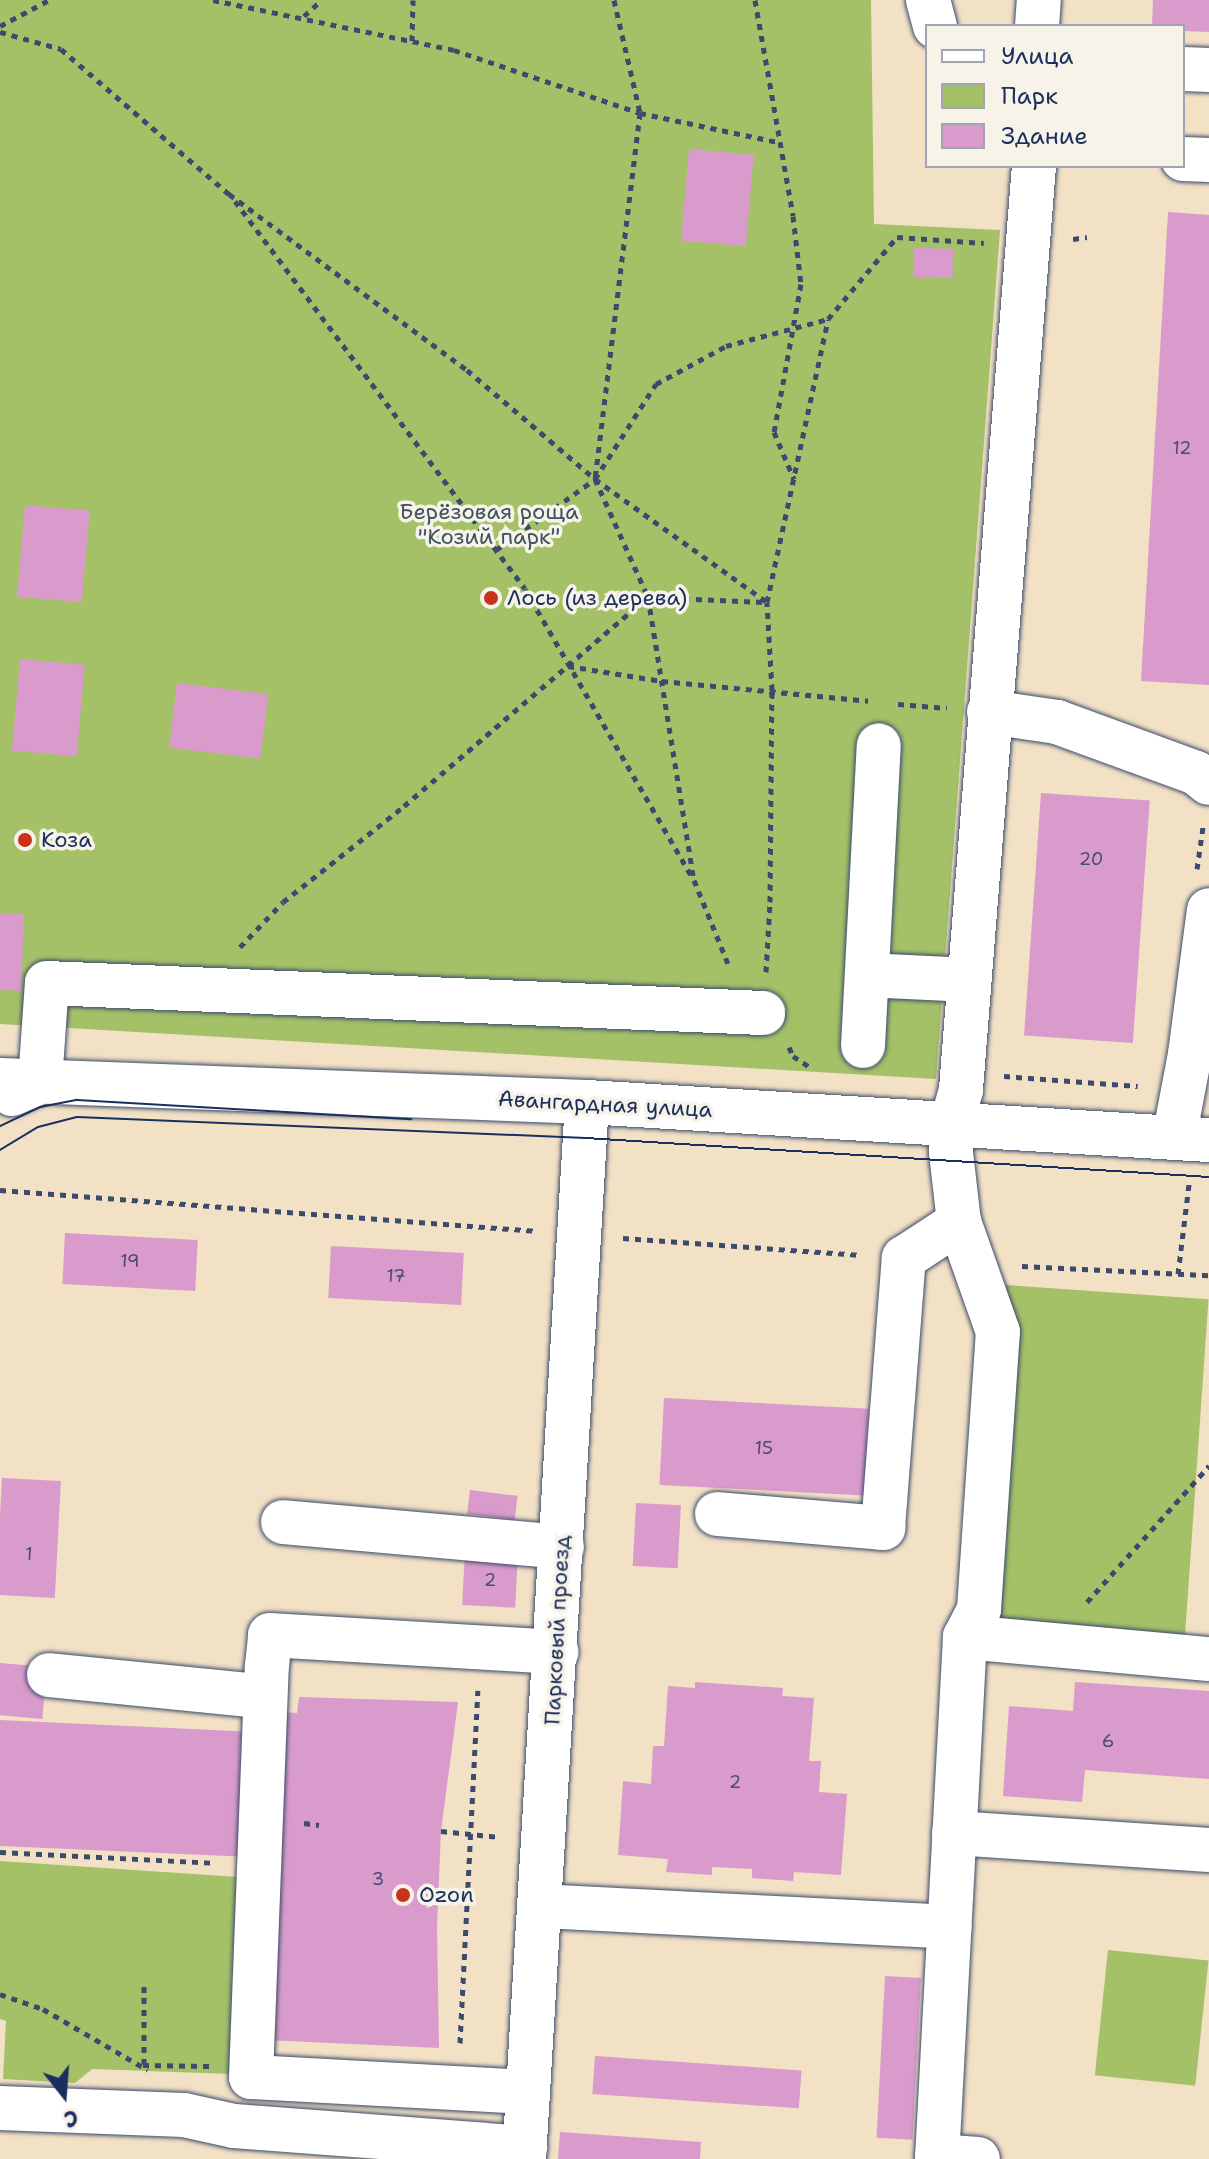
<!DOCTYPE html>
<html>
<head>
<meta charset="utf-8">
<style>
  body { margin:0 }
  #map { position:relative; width:1209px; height:2159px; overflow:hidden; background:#f2e1c5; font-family:"Shantell Sans",sans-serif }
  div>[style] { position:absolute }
  .green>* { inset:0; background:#a4c168; transform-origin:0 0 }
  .building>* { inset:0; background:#d99bcb; transform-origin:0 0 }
  .path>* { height:5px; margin-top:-2.5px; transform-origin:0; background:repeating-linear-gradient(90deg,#3b4a6d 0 6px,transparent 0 12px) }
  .roads { filter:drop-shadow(0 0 2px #3b4a6d) drop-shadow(0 0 2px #3b4a6d) }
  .minor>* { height:44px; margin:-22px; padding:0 22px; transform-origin:22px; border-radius:22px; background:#fff }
  .tram>* { height:2px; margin:-1px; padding:0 1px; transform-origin:1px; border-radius:1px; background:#1b2f5e }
  .dots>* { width:22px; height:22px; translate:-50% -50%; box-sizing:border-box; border:4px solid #f7f3e8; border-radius:50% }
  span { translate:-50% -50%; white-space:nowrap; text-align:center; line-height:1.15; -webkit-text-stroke:7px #f7f3e8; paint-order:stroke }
  .number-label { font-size:18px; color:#4a4a79 }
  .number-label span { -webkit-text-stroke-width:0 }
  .park-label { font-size:22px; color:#3d5460 }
  .poi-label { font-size:22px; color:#1b2f5e }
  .left { translate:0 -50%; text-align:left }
  .street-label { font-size:22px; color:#1b2f5e }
  .legend { position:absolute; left:925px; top:24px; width:260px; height:144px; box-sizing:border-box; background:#f7f3e8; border:2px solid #9fa5b1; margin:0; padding:10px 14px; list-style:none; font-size:24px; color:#1b2f5e }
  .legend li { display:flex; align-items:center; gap:16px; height:40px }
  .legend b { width:40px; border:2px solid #9fa5b1 }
  .north { position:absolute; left:24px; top:2055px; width:80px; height:80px; -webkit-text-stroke:6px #f7f3e8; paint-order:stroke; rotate:163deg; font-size:22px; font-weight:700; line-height:32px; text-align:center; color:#1b2f5e }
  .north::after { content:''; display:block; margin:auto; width:28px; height:36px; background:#1b2f5e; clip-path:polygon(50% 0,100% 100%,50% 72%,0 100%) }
</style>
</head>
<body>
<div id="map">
  <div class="green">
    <div style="clip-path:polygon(0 0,871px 0,874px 224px,1000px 230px,936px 1079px,0 1024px)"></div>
    <div style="left:1006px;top:1285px;width:203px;height:369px;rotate:4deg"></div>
    <div style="clip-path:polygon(0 1861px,238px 1877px,231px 2074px,92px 2069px,75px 2083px,3px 2079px,6px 2021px,0 2019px)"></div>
    <div style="left:1108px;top:1950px;width:101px;height:126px;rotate:6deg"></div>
  </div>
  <div class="building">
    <div style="clip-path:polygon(1153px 0,1209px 0,1209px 32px,1183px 31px,1183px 26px,1152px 26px)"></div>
    <div style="left:689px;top:149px;width:65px;height:92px;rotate:5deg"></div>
    <div style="clip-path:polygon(1168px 212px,1209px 215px,1209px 685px,1141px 681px)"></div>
    <div style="left:914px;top:248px;width:39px;height:29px;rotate:1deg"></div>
    <div style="left:25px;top:505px;width:65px;height:92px;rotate:5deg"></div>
    <div style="left:20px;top:659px;width:65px;height:92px;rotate:5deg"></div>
    <div style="left:177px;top:683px;width:92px;height:65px;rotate:7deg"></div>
    <div style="left:1041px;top:793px;width:109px;height:243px;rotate:4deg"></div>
    <div style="left:0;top:913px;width:24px;height:77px;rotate:2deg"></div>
    <div style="left:65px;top:1233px;width:133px;height:51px;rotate:3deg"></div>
    <div style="left:331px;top:1246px;width:133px;height:52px;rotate:3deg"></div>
    <div style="left:664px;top:1398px;width:205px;height:87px;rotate:3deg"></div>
    <div style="left:2px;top:1478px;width:59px;height:117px;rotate:3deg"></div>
    <div style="left:470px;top:1490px;width:48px;height:24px;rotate:7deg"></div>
    <div style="left:636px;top:1503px;width:45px;height:63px;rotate:3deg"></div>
    <div style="left:465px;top:1551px;width:53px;height:54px;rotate:3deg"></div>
    <div style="left:0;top:1663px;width:47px;height:52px;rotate:5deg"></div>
    <div style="clip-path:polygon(695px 1682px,783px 1688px,782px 1696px,814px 1698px,809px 1761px,821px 1761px,819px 1792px,847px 1794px,841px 1875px,794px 1872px,793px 1881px,752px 1878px,752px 1869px,712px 1867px,712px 1875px,666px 1872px,668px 1859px,618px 1855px,623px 1781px,651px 1784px,653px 1746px,664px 1746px,668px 1686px,695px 1688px)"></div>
    <div style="clip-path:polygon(1075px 1682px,1209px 1691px,1209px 1779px,1085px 1770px,1082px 1802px,1003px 1796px,1009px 1706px,1073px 1711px)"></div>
    <div style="clip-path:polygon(299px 1697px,458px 1702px,441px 1831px,437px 1927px,439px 2048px,265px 2040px,274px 1858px,0 1846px,0 1720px,280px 1733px,281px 1712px,297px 1713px)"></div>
    <div style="left:885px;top:1976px;width:36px;height:162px;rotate:3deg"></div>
    <div style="left:595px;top:2056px;width:207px;height:38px;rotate:4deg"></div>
    <div style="clip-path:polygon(560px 2132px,701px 2142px,700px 2159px,558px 2159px)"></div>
  </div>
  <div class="path">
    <div style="left:213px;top:0;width:246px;rotate:11.7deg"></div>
    <div style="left:454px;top:50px;width:196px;rotate:18.7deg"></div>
    <div style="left:640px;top:113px;width:141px;rotate:11.9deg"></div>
    <div style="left:614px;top:0;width:116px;rotate:77deg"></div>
    <div style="left:640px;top:113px;width:369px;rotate:97deg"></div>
    <div style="left:595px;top:479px;width:129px;rotate:65.8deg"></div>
    <div style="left:648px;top:597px;width:287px;rotate:80.8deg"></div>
    <div style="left:694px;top:880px;width:93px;rotate:67.9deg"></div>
    <div style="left:755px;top:0;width:219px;rotate:80deg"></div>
    <div style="left:793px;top:216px;width:68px;rotate:83.3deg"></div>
    <div style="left:801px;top:284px;width:150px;rotate:100.3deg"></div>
    <div style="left:774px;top:432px;width:51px;rotate:66.9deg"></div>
    <div style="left:304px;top:16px;width:24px;rotate:-42deg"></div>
    <div style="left:0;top:26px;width:55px;rotate:-28deg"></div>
    <div style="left:0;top:32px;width:63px;rotate:15.6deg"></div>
    <div style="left:61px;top:49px;width:222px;rotate:40.8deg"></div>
    <div style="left:229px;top:194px;width:296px;rotate:36.5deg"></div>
    <div style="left:467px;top:370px;width:168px;rotate:40.4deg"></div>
    <div style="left:595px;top:479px;width:211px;rotate:35.6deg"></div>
    <div style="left:412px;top:41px;width:41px;rotate:-88.6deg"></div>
    <div style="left:235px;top:201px;width:484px;rotate:53.2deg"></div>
    <div style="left:525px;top:589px;width:333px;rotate:59.9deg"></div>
    <div style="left:1073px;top:239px;width:14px;rotate:-8deg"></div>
    <div style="left:496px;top:550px;width:122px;rotate:-35.6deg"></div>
    <div style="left:595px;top:479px;width:113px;rotate:-57.3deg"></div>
    <div style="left:656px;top:384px;width:80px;rotate:-28.5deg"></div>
    <div style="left:726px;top:346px;width:106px;rotate:-14.8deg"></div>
    <div style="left:568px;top:666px;width:95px;rotate:9.1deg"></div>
    <div style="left:662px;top:681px;width:207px;rotate:5.5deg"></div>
    <div style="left:898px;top:704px;width:49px;rotate:4.7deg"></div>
    <div style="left:1197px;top:869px;width:42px;rotate:-81.9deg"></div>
    <div style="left:240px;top:947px;width:62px;rotate:-46.3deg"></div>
    <div style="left:283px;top:902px;width:154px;rotate:-38.4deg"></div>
    <div style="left:404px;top:806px;width:321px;rotate:-40.6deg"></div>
    <div style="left:648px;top:597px;width:116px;rotate:2.5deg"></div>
    <div style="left:766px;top:972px;width:70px;rotate:-86.7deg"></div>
    <div style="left:770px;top:902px;width:212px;rotate:-89.5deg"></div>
    <div style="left:772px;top:690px;width:88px;rotate:-93.3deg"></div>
    <div style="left:767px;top:602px;width:289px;rotate:-77.8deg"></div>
    <div style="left:828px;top:319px;width:107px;rotate:-49.9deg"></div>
    <div style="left:897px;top:237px;width:87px;rotate:3.9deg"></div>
    <div style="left:789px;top:1047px;width:10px;rotate:66deg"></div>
    <div style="left:793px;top:1056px;width:24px;rotate:33deg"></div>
    <div style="left:1004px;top:1076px;width:134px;rotate:4.3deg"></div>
    <div style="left:0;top:1190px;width:539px;rotate:4.37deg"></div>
    <div style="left:623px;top:1238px;width:239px;rotate:4.1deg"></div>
    <div style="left:1022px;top:1266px;width:187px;rotate:2.8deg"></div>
    <div style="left:1178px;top:1274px;width:91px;rotate:-83deg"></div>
    <div style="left:1087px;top:1602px;width:183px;rotate:-48.1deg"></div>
    <div style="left:304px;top:1823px;width:15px;rotate:8deg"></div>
    <div style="left:441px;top:1831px;width:59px;rotate:5.8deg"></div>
    <div style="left:0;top:1852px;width:215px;rotate:2.9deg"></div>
    <div style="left:0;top:1994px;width:46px;rotate:19.2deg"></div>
    <div style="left:43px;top:2009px;width:121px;rotate:30.2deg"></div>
    <div style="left:460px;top:2043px;width:353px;rotate:-87.1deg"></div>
    <div style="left:144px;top:2064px;width:79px;rotate:-90deg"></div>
    <div style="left:143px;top:2065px;width:66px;rotate:0.9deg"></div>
  </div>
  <div class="roads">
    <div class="minor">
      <div style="left:928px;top:0;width:27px;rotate:75deg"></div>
      <div style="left:1037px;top:26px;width:26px;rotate:-86deg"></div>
      <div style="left:1183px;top:69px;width:26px;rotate:2deg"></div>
      <div style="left:1183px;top:159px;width:26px;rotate:2deg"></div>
      <div style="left:989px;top:712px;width:69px;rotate:8.4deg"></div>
      <div style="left:1057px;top:722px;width:148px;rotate:20.1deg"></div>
      <div style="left:1196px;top:773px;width:16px;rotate:38deg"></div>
      <div style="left:867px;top:975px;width:102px;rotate:2.8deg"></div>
      <div style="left:863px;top:1046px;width:301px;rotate:-87deg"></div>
      <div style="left:0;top:1080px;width:587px;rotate:2.15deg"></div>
      <div style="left:587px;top:1102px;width:623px;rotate:3.5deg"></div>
      <div style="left:12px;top:1094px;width:30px;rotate:-23deg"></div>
      <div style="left:40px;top:1082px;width:99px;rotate:-86deg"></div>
      <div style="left:47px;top:983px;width:717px;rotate:2.4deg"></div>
      <div style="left:1174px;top:1138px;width:86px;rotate:-79.2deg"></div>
      <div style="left:1190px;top:1054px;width:145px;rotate:-82.5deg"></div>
      <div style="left:717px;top:1514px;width:167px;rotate:4.8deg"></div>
      <div style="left:883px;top:1528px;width:271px;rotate:-85.6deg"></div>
      <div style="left:904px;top:1258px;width:66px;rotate:-33.2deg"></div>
      <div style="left:283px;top:1522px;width:280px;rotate:5.1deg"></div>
      <div style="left:965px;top:1637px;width:245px;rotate:5.2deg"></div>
      <div style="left:49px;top:1675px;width:210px;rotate:5.7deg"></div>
      <div style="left:954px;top:1833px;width:256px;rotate:3.8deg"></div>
      <div style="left:540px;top:1906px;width:410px;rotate:2.9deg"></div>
      <div style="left:528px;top:2092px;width:277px;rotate:-176.9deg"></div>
      <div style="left:251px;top:2077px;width:411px;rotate:-87.8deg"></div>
      <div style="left:267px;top:1666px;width:31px;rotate:-84deg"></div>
      <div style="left:270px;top:1635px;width:287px;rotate:3.4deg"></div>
      <div style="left:0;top:2108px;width:184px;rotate:2.2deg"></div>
      <div style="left:184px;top:2115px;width:51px;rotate:12.4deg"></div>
      <div style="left:234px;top:2126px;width:292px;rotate:4.3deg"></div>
      <div style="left:937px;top:2156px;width:41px;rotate:4.2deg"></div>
      <div style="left:524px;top:2159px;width:1059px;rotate:-86.59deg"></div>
      <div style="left:937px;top:2159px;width:523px;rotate:-86.93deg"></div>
      <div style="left:965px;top:1637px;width:31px;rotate:-63deg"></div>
      <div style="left:979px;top:1609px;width:278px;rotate:-86.1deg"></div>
      <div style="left:998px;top:1332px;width:117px;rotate:-109.5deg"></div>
      <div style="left:959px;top:1222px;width:69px;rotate:-96.6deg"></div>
      <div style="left:951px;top:1153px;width:28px;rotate:-90deg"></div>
      <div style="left:951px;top:1125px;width:37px;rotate:-74deg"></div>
      <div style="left:961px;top:1089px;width:926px;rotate:-85.48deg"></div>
    </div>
  </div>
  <div class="tram">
    <div style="left:0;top:1126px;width:44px;rotate:-25.4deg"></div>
    <div style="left:40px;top:1107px;width:38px;rotate:-11deg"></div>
    <div style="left:77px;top:1100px;width:335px;rotate:3.3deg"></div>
    <div style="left:0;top:1150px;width:44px;rotate:-31.2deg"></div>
    <div style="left:38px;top:1127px;width:40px;rotate:-14.4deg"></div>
    <div style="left:77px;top:1117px;width:509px;rotate:2.36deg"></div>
    <div style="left:586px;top:1138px;width:624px;rotate:3.58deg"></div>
  </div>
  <div class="dots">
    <div style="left:491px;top:598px;background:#c8321e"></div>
    <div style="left:25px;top:840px;background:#c8321e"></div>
    <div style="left:403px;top:1895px;background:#c8321e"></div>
  </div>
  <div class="number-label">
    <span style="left:1182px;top:448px">12</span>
    <span style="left:1091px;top:859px">20</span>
    <span style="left:130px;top:1261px">19</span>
    <span style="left:396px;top:1276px">17</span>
    <span style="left:764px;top:1448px">15</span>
    <span style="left:29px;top:1554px">1</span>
    <span style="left:490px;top:1580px">2</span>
    <span style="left:1108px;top:1741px">6</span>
    <span style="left:735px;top:1782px">2</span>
    <span style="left:378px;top:1879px">3</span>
  </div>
  <div class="park-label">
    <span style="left:489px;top:524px">Берёзовая роща<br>"Козий парк"</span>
  </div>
  <div class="poi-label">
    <span class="left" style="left:507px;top:598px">Лось (из дерева)</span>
    <span class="left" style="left:41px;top:840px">Коза</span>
    <span class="left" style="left:419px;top:1895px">Ozon</span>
  </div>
  <div class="street-label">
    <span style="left:605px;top:1104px;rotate:3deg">Авангардная улица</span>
    <span style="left:557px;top:1630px;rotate:-87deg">Парковый проезд</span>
  </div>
  <ul class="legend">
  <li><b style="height:10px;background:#fff"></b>Улица</li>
  <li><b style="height:22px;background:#a4c168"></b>Парк</li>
  <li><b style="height:22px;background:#d99bcb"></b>Здание</li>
  </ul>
  <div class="north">С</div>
</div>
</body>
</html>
